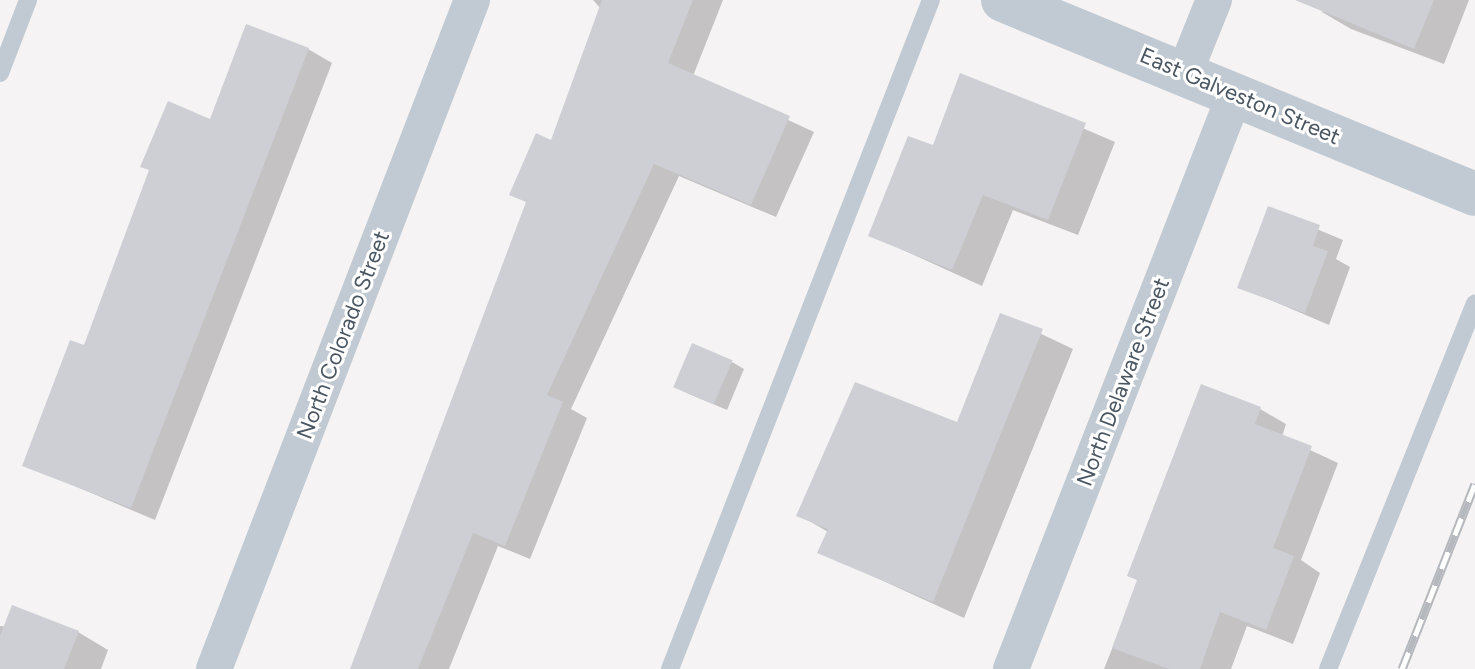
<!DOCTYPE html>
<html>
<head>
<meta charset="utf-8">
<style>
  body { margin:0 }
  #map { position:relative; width:1475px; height:669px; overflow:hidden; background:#f5f3f3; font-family:Figtree,sans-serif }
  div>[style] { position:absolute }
  .shadow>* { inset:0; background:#0003 }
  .building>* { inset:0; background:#cdcfd5; transform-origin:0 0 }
  .service>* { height:18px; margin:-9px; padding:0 9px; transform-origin:9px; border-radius:9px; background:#c1cad2 }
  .minor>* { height:36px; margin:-18px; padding:0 18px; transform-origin:18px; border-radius:18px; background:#c1cad2 }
  .tertiary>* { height:44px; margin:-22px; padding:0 22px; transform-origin:22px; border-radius:22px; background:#c1cad2 }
  .rail>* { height:9px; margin-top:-4.5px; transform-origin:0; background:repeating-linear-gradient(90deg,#fff 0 18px,#b5b8bd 0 36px); box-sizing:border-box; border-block:2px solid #b5b8bd }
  span { translate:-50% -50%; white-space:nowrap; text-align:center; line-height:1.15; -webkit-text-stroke:6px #fff; paint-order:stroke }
  .street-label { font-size:22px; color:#4a5661 }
</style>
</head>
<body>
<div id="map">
  <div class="shadow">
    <div style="clip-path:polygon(593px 0,723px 0,693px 76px,814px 132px,776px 217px,679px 176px,571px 409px,587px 418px,530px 559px,498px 546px,449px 669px,353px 669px,601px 9px)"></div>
    <div style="clip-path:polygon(1327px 0,1469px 0,1444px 64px,1351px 29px,1322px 12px)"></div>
    <div style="clip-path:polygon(308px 49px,332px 63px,155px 520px,25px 465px,212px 121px)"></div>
    <div style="clip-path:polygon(962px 76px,1115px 142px,1078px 235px,1013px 210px,982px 286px,870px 235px,934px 148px)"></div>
    <div style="clip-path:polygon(1269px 209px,1343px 240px,1336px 259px,1350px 267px,1329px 325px,1240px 287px)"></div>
    <div style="clip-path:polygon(1001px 315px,1073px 349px,964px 618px,820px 552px,828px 532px,799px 515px,958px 425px)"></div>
    <div style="clip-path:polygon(732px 362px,744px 369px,727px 410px,687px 393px)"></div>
    <div style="clip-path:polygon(1260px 409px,1286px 424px,1282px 437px,1338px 463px,1301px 560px,1320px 573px,1293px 644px,1247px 626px,1231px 669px,1104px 669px,1139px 581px)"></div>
    <div style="clip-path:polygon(0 626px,78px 632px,108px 650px,101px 669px,0 669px)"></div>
  </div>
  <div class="building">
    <div style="clip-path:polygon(602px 0,693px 0,668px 63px,790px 116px,751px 205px,654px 164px,547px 395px,563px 402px,505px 546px,473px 533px,418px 669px,350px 669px,526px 202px,509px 195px,536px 133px,551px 140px)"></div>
    <div style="clip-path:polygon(1295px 0,1434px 0,1414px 49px)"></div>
    <div style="clip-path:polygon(246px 24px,309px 48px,131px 508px,22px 466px,70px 340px,84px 345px,149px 170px,140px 167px,168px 101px,210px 119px)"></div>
    <div style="clip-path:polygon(960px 73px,1086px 123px,1048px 220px,983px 195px,952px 270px,868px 236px,908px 136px,933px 145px)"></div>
    <div style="clip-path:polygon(1268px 206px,1320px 225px,1313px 246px,1328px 251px,1305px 313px,1237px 288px)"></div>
    <div style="clip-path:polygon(1000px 313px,1043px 329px,933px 602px,817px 553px,828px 529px,796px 516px,855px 382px,957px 422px)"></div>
    <div style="left:692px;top:343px;width:44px;height:48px;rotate:23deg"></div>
    <div style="clip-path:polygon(1201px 384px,1261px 407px,1255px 424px,1312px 446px,1273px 548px,1294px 556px,1266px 630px,1220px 612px,1200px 669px,1169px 669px,1112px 648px,1137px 580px,1127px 576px)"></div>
    <div style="clip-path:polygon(12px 605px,79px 631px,64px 669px,0 669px,0 636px)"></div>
  </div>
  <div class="service">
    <div style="left:0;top:73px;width:78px;rotate:-69deg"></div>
    <div style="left:670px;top:669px;width:718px;rotate:-68.69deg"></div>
    <div style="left:1328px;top:669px;width:394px;rotate:-68.1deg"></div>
  </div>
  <div class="minor">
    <div style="left:1185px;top:72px;width:78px;rotate:-68.1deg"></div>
    <div style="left:214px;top:669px;width:717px;rotate:-68.91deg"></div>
    <div style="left:1011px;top:669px;width:617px;rotate:-68.72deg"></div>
  </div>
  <div class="tertiary">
    <div style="left:1003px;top:0;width:510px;rotate:22.34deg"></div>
  </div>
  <div class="rail">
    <div style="left:1402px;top:669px;width:199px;rotate:-68.5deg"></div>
  </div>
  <div class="street-label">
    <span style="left:1240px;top:96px;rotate:23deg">East Galveston Street</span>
    <span style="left:343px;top:335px;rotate:-69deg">North Colorado Street</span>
    <span style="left:1123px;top:382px;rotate:-69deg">North Delaware Street</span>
  </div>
</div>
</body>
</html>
